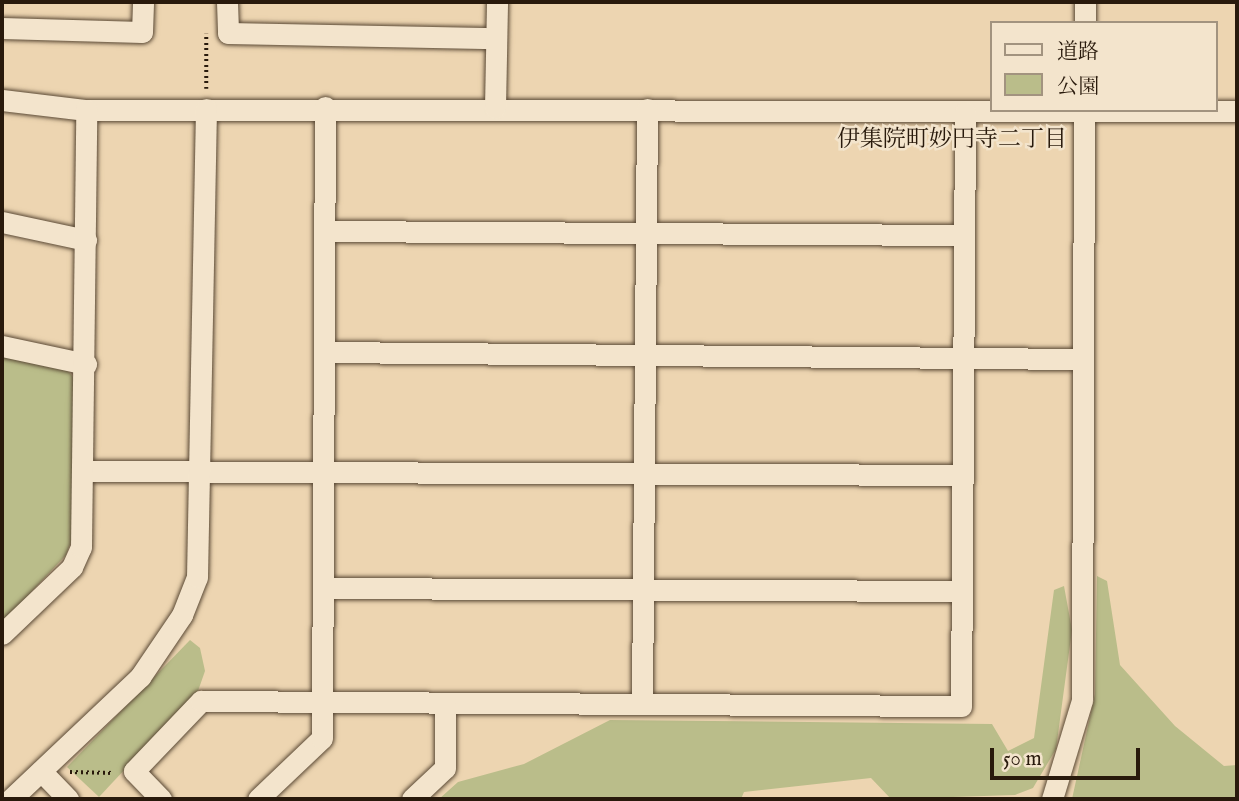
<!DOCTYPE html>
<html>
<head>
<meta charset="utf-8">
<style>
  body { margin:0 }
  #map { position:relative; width:1239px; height:801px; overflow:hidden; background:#edd5b1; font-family:"IM FELL English","Noto Serif JP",serif }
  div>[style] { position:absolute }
  .green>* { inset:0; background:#babd8a }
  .path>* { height:3.5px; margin-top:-1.75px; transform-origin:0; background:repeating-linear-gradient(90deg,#291a0c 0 2px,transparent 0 5.5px) }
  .roads { filter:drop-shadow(0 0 2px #5a4935) drop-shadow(0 0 2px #5a4935) }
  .minor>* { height:21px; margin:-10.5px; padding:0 10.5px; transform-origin:10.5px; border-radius:10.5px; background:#f3e4cc }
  span { translate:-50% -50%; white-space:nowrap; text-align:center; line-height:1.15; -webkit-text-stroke:5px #f3e4cc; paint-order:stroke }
  .neighbourhood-label { font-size:23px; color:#291a0c }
  .frame { position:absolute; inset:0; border:4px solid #291a0c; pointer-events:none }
  .legend { position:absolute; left:990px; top:21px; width:228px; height:91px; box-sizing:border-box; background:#f3e4cc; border:2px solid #a2937f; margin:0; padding:9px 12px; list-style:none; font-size:21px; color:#291a0c }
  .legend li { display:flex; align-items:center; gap:14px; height:35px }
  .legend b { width:35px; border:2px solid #a2937f }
  .scale { position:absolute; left:990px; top:748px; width:150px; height:32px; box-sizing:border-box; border:4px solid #291a0c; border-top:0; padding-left:9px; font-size:21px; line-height:24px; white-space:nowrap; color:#291a0c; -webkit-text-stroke:5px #f3e4cc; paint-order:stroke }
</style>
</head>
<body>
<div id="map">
  <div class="green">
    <div style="clip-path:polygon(2px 356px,67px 370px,78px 383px,75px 531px,66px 555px,2px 623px)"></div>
    <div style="clip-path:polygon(1097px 576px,1107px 581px,1120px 665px,1175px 726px,1224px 766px,1237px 765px,1237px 799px,1072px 799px,1095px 694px)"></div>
    <div style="clip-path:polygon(1064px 586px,1072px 630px,1056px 749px,1033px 788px,1015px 795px,891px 799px,871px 778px,744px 792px,741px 799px,439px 799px,458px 782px,524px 764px,610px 720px,992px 724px,1008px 751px,1034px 738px,1054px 590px)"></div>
    <div style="clip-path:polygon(190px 640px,200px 648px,205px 671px,198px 691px,99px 797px,67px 767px)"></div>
  </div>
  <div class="path">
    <div style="left:206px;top:89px;width:55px;rotate:-90deg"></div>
    <div style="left:70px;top:772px;width:44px;rotate:1.3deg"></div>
  </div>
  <div class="roads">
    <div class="minor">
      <div style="left:227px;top:2px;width:31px;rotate:88deg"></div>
      <div style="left:228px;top:33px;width:268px;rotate:1.1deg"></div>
      <div style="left:1085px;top:23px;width:21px;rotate:-90deg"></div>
      <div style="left:2px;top:28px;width:140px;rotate:1.6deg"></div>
      <div style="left:142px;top:32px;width:30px;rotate:-88deg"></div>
      <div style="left:2px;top:100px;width:85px;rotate:6.8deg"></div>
      <div style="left:86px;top:110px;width:1151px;rotate:0.05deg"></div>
      <div style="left:495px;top:108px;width:106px;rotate:-88.9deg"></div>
      <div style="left:2px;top:222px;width:86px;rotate:12.1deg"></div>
      <div style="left:324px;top:231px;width:639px;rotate:0.36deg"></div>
      <div style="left:2px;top:346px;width:86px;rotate:12.1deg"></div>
      <div style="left:324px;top:352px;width:757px;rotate:0.53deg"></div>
      <div style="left:85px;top:471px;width:877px;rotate:0.26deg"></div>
      <div style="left:323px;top:588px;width:638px;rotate:0.27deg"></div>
      <div style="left:2px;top:634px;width:97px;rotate:-43.7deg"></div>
      <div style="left:72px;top:567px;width:22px;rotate:-66deg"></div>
      <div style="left:81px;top:547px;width:437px;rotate:-89.3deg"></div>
      <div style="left:642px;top:704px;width:595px;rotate:-89.52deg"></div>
      <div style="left:41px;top:771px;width:39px;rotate:46deg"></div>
      <div style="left:11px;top:799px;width:178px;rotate:-43.4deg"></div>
      <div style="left:140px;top:677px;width:75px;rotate:-55.9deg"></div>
      <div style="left:182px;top:615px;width:41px;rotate:-68.5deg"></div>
      <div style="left:197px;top:577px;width:468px;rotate:-88.9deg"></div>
      <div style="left:161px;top:799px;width:39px;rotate:-134deg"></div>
      <div style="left:134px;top:771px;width:97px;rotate:-46.3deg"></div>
      <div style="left:201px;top:701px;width:760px;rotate:0.38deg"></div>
      <div style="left:961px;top:706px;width:594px;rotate:-89.61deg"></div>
      <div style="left:258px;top:799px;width:88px;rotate:-43.6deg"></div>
      <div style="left:322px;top:738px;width:631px;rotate:-89.73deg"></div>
      <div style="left:412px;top:799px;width:45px;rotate:-43.2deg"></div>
      <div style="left:445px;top:768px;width:65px;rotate:-90deg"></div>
      <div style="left:1052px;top:799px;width:103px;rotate:-73.1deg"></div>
      <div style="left:1082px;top:700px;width:590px;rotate:-89.81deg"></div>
    </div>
  </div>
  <div class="neighbourhood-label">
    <span style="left:952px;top:140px">伊集院町妙円寺二丁目</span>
  </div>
  <div class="frame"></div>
  <ul class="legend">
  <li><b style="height:9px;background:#f3e4cc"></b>道路</li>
  <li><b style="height:19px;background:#babd8a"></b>公園</li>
  </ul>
  <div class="scale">50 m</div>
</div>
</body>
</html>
